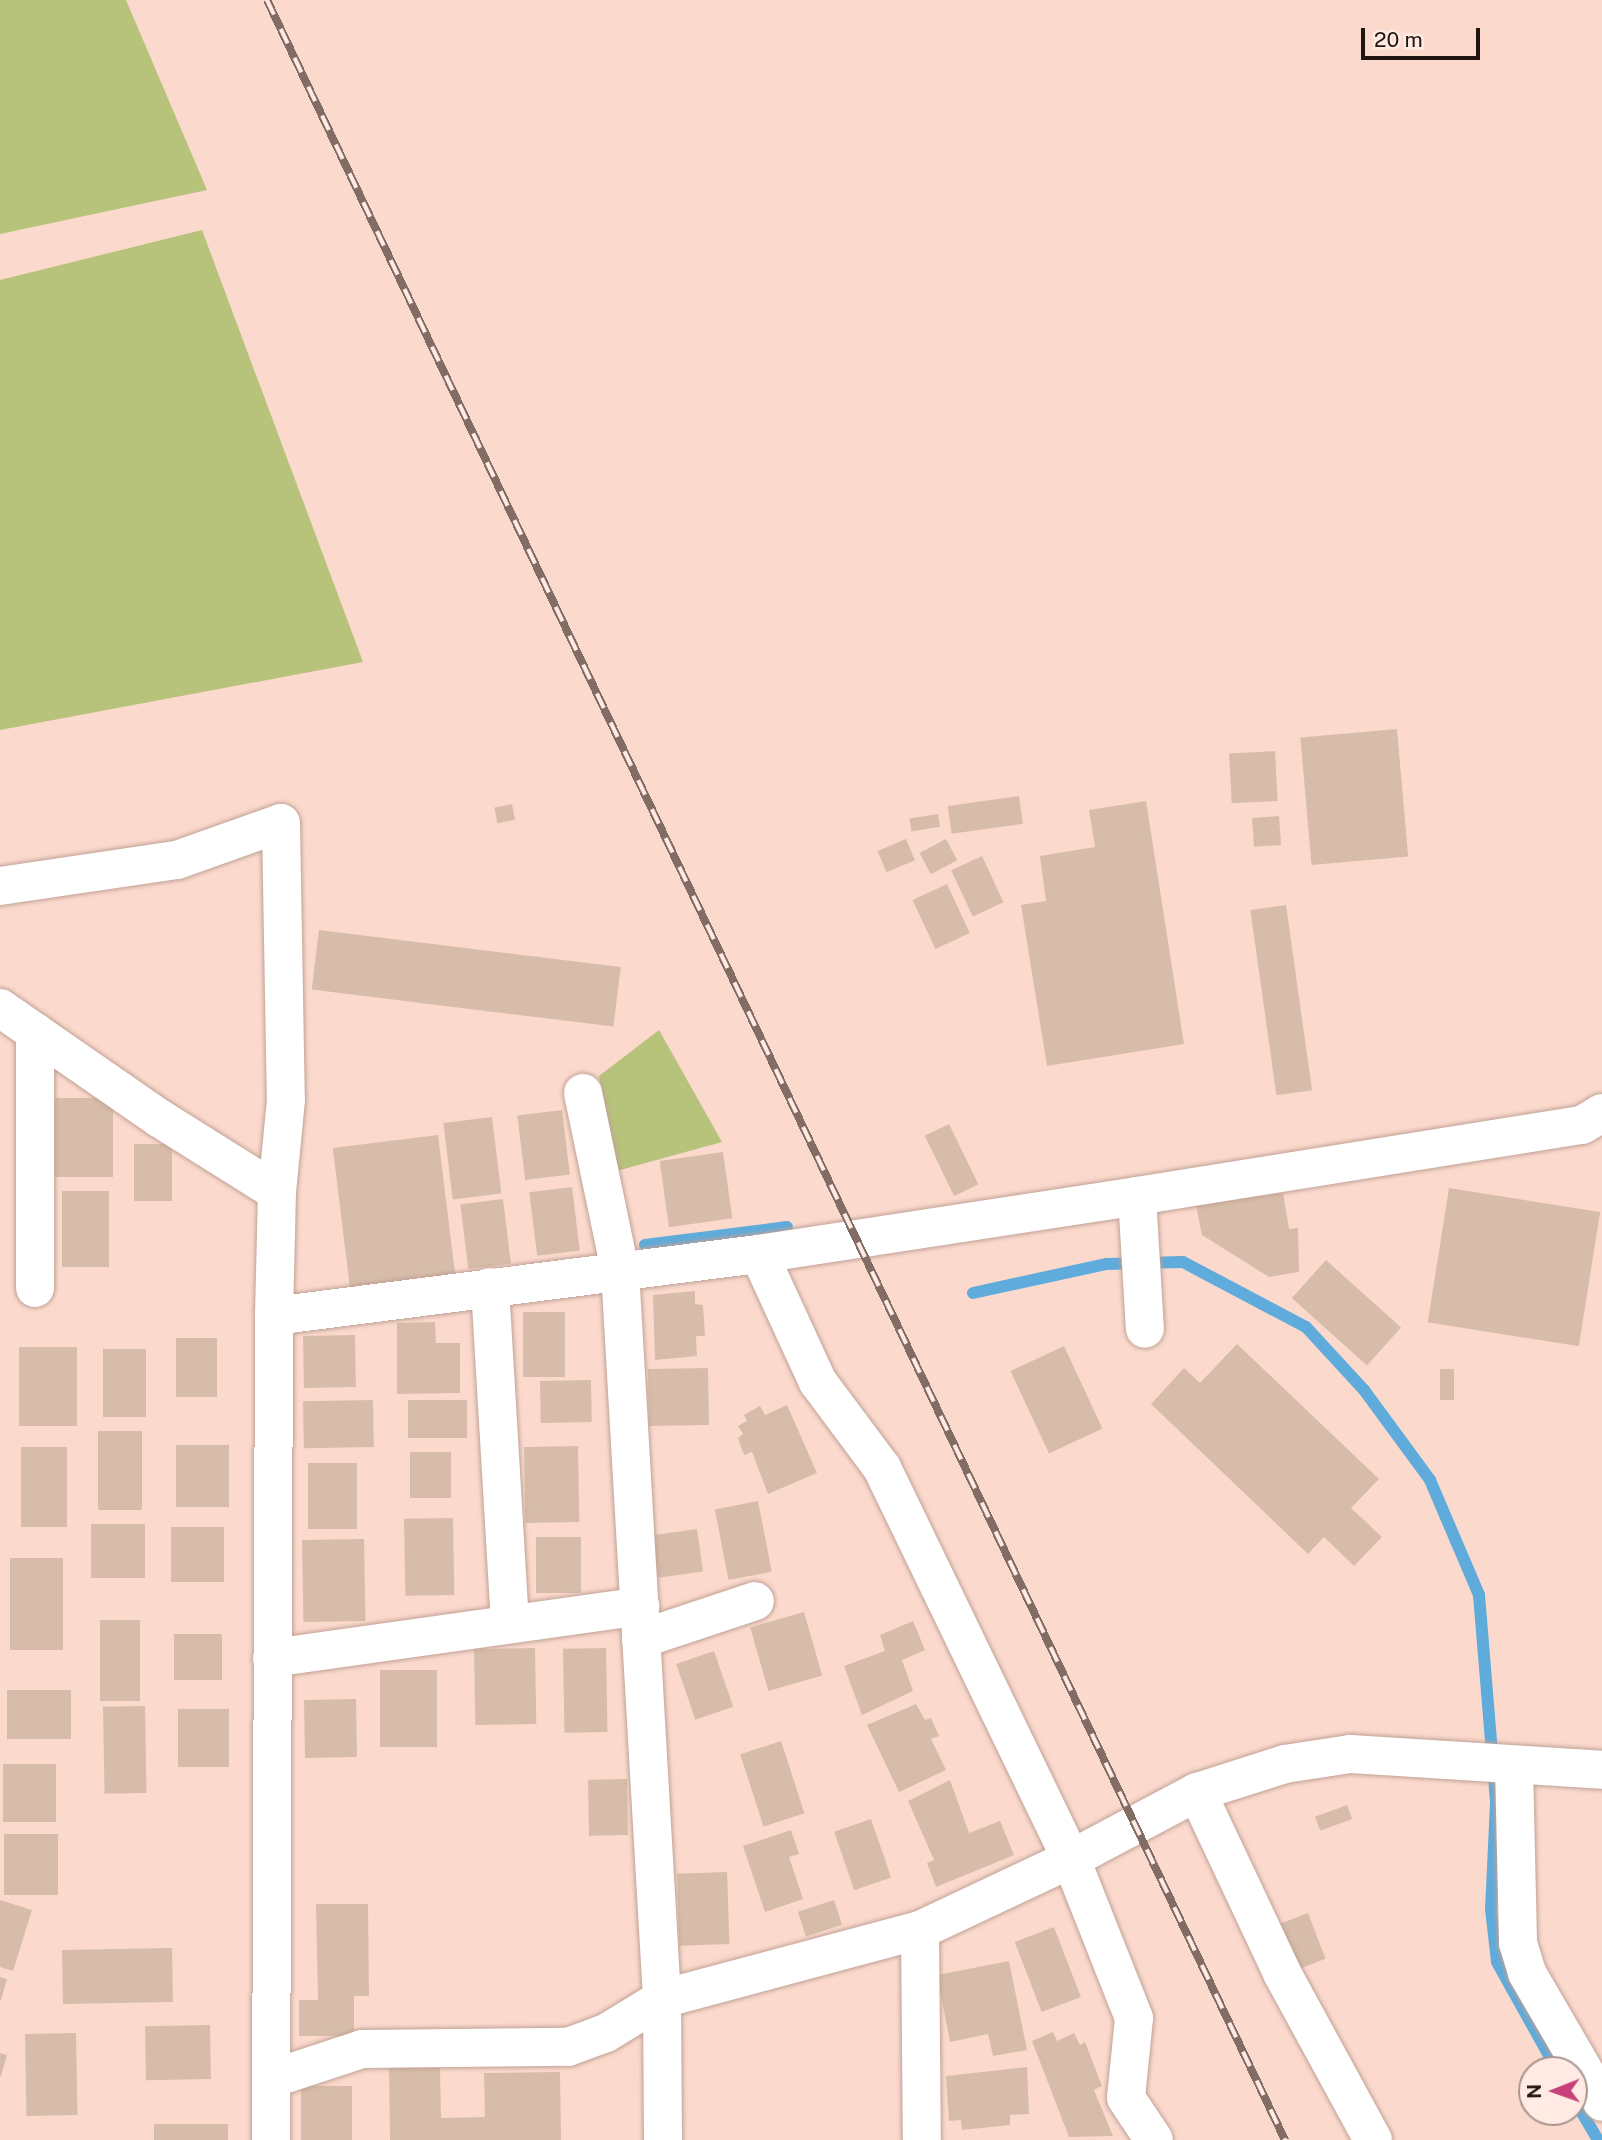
<!DOCTYPE html>
<html>
<head>
<meta charset="utf-8">
<style>
  body { margin:0 }
  #map { position:relative; width:1602px; height:2140px; overflow:hidden; background:#fbdacd; font-family:"Public Sans",sans-serif }
  div>[style] { position:absolute }
  .green>* { inset:0; background:#b7c27b }
  .stream>* { height:12px; margin:-6px; padding:0 6px; transform-origin:6px; border-radius:6px; background:#5fabdb }
  .building>* { inset:0; background:#d7bda9; transform-origin:0 0 }
  .roads { filter:drop-shadow(0 0 2px #c1a196) drop-shadow(0 0 2px #c1a196) }
  .minor>* { height:38px; margin:-19px; padding:0 19px; transform-origin:19px; border-radius:19px; background:#fff }
  .rail>* { height:8px; margin-top:-4px; transform-origin:0; background:repeating-linear-gradient(90deg,#ffebe3 0 16px,#826d65 0 32px); box-sizing:border-box; border-block:2px solid #826d65 }
  span { translate:-50% -50%; white-space:nowrap; text-align:center; line-height:1.15; -webkit-text-stroke:5px #ffebe3; paint-order:stroke }
  .north { position:absolute; left:1518px; top:2056px; width:70px; height:70px; box-sizing:border-box; background:#ffebe3; border:2px solid #a6958f; border-radius:50%; rotate:269deg; font-size:19px; font-weight:700; line-height:28px; text-align:center; color:#201511 }
  .north::after { content:''; display:block; margin:auto; width:24px; height:32px; background:#c9407b; clip-path:polygon(50% 0,100% 100%,50% 72%,0 100%) }
  .scale { position:absolute; left:1361px; top:28px; width:119px; height:32px; box-sizing:border-box; border:4px solid #201511; border-top:0; padding-left:9px; font-size:21px; line-height:24px; white-space:nowrap; color:#201511; -webkit-text-stroke:5px #ffebe3; paint-order:stroke }
</style>
</head>
<body>
<div id="map">
  <div class="green">
    <div style="clip-path:polygon(0 0,126px 0,207px 190px,0 234px)"></div>
    <div style="clip-path:polygon(202px 230px,363px 662px,0 730px,0 280px)"></div>
    <div style="clip-path:polygon(659px 1030px,722px 1142px,613px 1172px,599px 1076px)"></div>
  </div>
  <div class="stream">
    <div style="left:645px;top:1245px;width:143px;rotate:-7.2deg"></div>
    <div style="left:973px;top:1293px;width:136px;rotate:-12.3deg"></div>
    <div style="left:1106px;top:1264px;width:77px;rotate:-1.5deg"></div>
    <div style="left:1183px;top:1262px;width:139px;rotate:27.9deg"></div>
    <div style="left:1306px;top:1327px;width:86px;rotate:47.4deg"></div>
    <div style="left:1364px;top:1390px;width:112px;rotate:53.7deg"></div>
    <div style="left:1430px;top:1480px;width:125px;rotate:66.9deg"></div>
    <div style="left:1479px;top:1595px;width:210px;rotate:85.3deg"></div>
    <div style="left:1496px;top:1804px;width:105px;rotate:92.7deg"></div>
    <div style="left:1491px;top:1909px;width:53px;rotate:83.5deg"></div>
    <div style="left:1497px;top:1962px;width:124px;rotate:60.9deg"></div>
    <div style="left:1574px;top:2099px;width:48px;rotate:59.7deg"></div>
  </div>
  <div class="building">
    <div style="left:1397px;top:729px;width:128px;height:97px;rotate:85deg"></div>
    <div style="left:1275px;top:751px;width:50px;height:46px;rotate:87deg"></div>
    <div style="left:1019px;top:796px;width:28px;height:72px;rotate:82deg"></div>
    <div style="clip-path:polygon(1146px 801px,1184px 1044px,1047px 1066px,1021px 905px,1046px 901px,1040px 856px,1095px 847px,1089px 810px)"></div>
    <div style="left:512px;top:804px;width:16px;height:18px;rotate:79deg"></div>
    <div style="left:938px;top:814px;width:13px;height:29px;rotate:81deg"></div>
    <div style="left:1279px;top:816px;width:29px;height:27px;rotate:86deg"></div>
    <div style="left:906px;top:839px;width:23px;height:31px;rotate:67deg"></div>
    <div style="left:946px;top:839px;width:24px;height:30px;rotate:62deg"></div>
    <div style="left:982px;top:856px;width:51px;height:34px;rotate:65deg"></div>
    <div style="left:947px;top:884px;width:54px;height:38px;rotate:65deg"></div>
    <div style="left:1286px;top:905px;width:187px;height:36px;rotate:82deg"></div>
    <div style="left:319px;top:930px;width:304px;height:60px;rotate:7deg"></div>
    <div style="left:113px;top:1098px;width:79px;height:58px;rotate:90deg"></div>
    <div style="left:562px;top:1110px;width:65px;height:45px;rotate:83deg"></div>
    <div style="left:492px;top:1117px;width:77px;height:49px;rotate:83deg"></div>
    <div style="left:949px;top:1124px;width:67px;height:27px;rotate:64deg"></div>
    <div style="left:438px;top:1135px;width:142px;height:106px;rotate:83deg"></div>
    <div style="left:134px;top:1144px;width:38px;height:57px"></div>
    <div style="left:723px;top:1152px;width:67px;height:64px;rotate:82deg"></div>
    <div style="left:572px;top:1187px;width:64px;height:43px;rotate:83deg"></div>
    <div style="left:1449px;top:1188px;width:153px;height:136px;rotate:9deg"></div>
    <div style="left:62px;top:1191px;width:47px;height:76px"></div>
    <div style="clip-path:polygon(1283px 1193px,1289px 1229px,1298px 1228px,1299px 1272px,1269px 1277px,1202px 1235px,1196px 1205px)"></div>
    <div style="left:503px;top:1199px;width:65px;height:43px;rotate:83deg"></div>
    <div style="left:1326px;top:1260px;width:101px;height:51px;rotate:42deg"></div>
    <div style="clip-path:polygon(695px 1291px,695px 1304px,703px 1305px,705px 1336px,696px 1336px,697px 1356px,655px 1360px,653px 1295px)"></div>
    <div style="left:523px;top:1312px;width:42px;height:65px"></div>
    <div style="clip-path:polygon(435px 1322px,436px 1343px,460px 1343px,460px 1393px,397px 1394px,397px 1323px)"></div>
    <div style="left:355px;top:1335px;width:52px;height:52px;rotate:89deg"></div>
    <div style="left:217px;top:1338px;width:59px;height:41px;rotate:90deg"></div>
    <div style="clip-path:polygon(1237px 1344px,1379px 1479px,1351px 1508px,1382px 1537px,1354px 1566px,1324px 1537px,1308px 1554px,1151px 1404px,1184px 1368px,1200px 1383px)"></div>
    <div style="left:1064px;top:1346px;width:91px;height:59px;rotate:65deg"></div>
    <div style="left:19px;top:1347px;width:58px;height:79px"></div>
    <div style="left:103px;top:1349px;width:43px;height:68px"></div>
    <div style="left:708px;top:1368px;width:57px;height:60px;rotate:89deg"></div>
    <div style="left:1440px;top:1369px;width:14px;height:31px"></div>
    <div style="left:591px;top:1380px;width:42px;height:51px;rotate:89deg"></div>
    <div style="left:373px;top:1400px;width:47px;height:70px;rotate:89deg"></div>
    <div style="left:467px;top:1400px;width:38px;height:59px;rotate:90deg"></div>
    <div style="clip-path:polygon(787px 1405px,817px 1473px,768px 1494px,752px 1452px,744px 1455px,738px 1438px,743px 1434px,738px 1426px,747px 1421px,744px 1415px,760px 1406px,765px 1415px)"></div>
    <div style="left:98px;top:1431px;width:44px;height:79px"></div>
    <div style="left:176px;top:1445px;width:53px;height:62px"></div>
    <div style="left:578px;top:1446px;width:76px;height:54px;rotate:89deg"></div>
    <div style="left:21px;top:1447px;width:46px;height:80px"></div>
    <div style="left:451px;top:1452px;width:46px;height:41px;rotate:90deg"></div>
    <div style="left:357px;top:1463px;width:66px;height:49px;rotate:90deg"></div>
    <div style="left:758px;top:1501px;width:72px;height:44px;rotate:79deg"></div>
    <div style="left:453px;top:1518px;width:77px;height:49px;rotate:89deg"></div>
    <div style="left:91px;top:1524px;width:54px;height:54px"></div>
    <div style="left:224px;top:1527px;width:55px;height:53px;rotate:90deg"></div>
    <div style="left:697px;top:1529px;width:43px;height:45px;rotate:82deg"></div>
    <div style="left:536px;top:1537px;width:45px;height:56px"></div>
    <div style="left:364px;top:1539px;width:82px;height:62px;rotate:89deg"></div>
    <div style="left:63px;top:1558px;width:92px;height:53px;rotate:90deg"></div>
    <div style="left:804px;top:1612px;width:66px;height:56px;rotate:74deg"></div>
    <div style="left:100px;top:1620px;width:40px;height:81px"></div>
    <div style="clip-path:polygon(913px 1621px,925px 1650px,902px 1660px,913px 1691px,862px 1715px,844px 1666px,885px 1651px,880px 1635px)"></div>
    <div style="left:222px;top:1634px;width:46px;height:48px;rotate:90deg"></div>
    <div style="left:535px;top:1648px;width:76px;height:61px;rotate:89deg"></div>
    <div style="left:606px;top:1648px;width:84px;height:43px;rotate:89deg"></div>
    <div style="left:714px;top:1651px;width:59px;height:40px;rotate:71deg"></div>
    <div style="left:380px;top:1670px;width:57px;height:77px"></div>
    <div style="left:71px;top:1690px;width:49px;height:64px;rotate:90deg"></div>
    <div style="left:356px;top:1699px;width:58px;height:52px;rotate:89deg"></div>
    <div style="clip-path:polygon(916px 1704px,925px 1720px,931px 1718px,939px 1736px,931px 1739px,946px 1770px,899px 1792px,867px 1725px)"></div>
    <div style="left:145px;top:1706px;width:87px;height:42px;rotate:89deg"></div>
    <div style="left:178px;top:1709px;width:51px;height:58px"></div>
    <div style="left:781px;top:1741px;width:76px;height:43px;rotate:72deg"></div>
    <div style="left:3px;top:1764px;width:53px;height:58px"></div>
    <div style="left:627px;top:1779px;width:56px;height:39px;rotate:89deg"></div>
    <div style="clip-path:polygon(950px 1780px,969px 1833px,1000px 1821px,1014px 1855px,936px 1887px,927px 1863px,934px 1860px,908px 1801px)"></div>
    <div style="left:1347px;top:1805px;width:15px;height:34px;rotate:70deg"></div>
    <div style="left:871px;top:1819px;width:62px;height:39px;rotate:71deg"></div>
    <div style="clip-path:polygon(791px 1830px,799px 1854px,789px 1857px,803px 1899px,765px 1912px,743px 1846px)"></div>
    <div style="left:4px;top:1834px;width:54px;height:61px"></div>
    <div style="left:727px;top:1872px;width:72px;height:50px;rotate:88deg"></div>
    <div style="clip-path:polygon(0 1900px,32px 1910px,13px 1971px,0 1967px)"></div>
    <div style="left:834px;top:1900px;width:26px;height:38px;rotate:72deg"></div>
    <div style="clip-path:polygon(316px 1904px,368px 1904px,369px 1996px,354px 1996px,354px 2036px,299px 2036px,299px 2000px,318px 2000px)"></div>
    <div style="left:1308px;top:1913px;width:49px;height:29px;rotate:69deg"></div>
    <div style="left:1054px;top:1927px;width:75px;height:42px;rotate:69deg"></div>
    <div style="left:172px;top:1948px;width:54px;height:110px;rotate:89deg"></div>
    <div style="clip-path:polygon(1009px 1961px,1027px 2050px,993px 2056px,988px 2034px,950px 2042px,937px 1975px)"></div>
    <div style="clip-path:polygon(0 1977px,7px 1979px,1px 2000px,0 2000px)"></div>
    <div style="left:210px;top:2025px;width:54px;height:65px;rotate:89deg"></div>
    <div style="clip-path:polygon(1053px 2032px,1057px 2041px,1074px 2033px,1080px 2045px,1085px 2042px,1102px 2086px,1094px 2090px,1113px 2136px,1069px 2137px,1032px 2041px)"></div>
    <div style="left:76px;top:2033px;width:82px;height:51px;rotate:89deg"></div>
    <div style="clip-path:polygon(0 2053px,7px 2055px,1px 2076px,0 2076px)"></div>
    <div style="clip-path:polygon(389px 2067px,440px 2067px,441px 2118px,485px 2117px,484px 2073px,560px 2072px,561px 2140px,390px 2140px)"></div>
    <div style="clip-path:polygon(1027px 2067px,1029px 2114px,1010px 2115px,1010px 2125px,962px 2130px,961px 2120px,949px 2121px,946px 2076px)"></div>
    <div style="left:301px;top:2086px;width:51px;height:54px"></div>
    <div style="left:154px;top:2124px;width:74px;height:16px"></div>
  </div>
  <div class="roads">
    <div class="minor">
      <div style="left:0;top:886px;width:179px;rotate:-8.4deg"></div>
      <div style="left:177px;top:860px;width:110px;rotate:-19.6deg"></div>
      <div style="left:281px;top:823px;width:277px;rotate:89deg"></div>
      <div style="left:286px;top:1100px;width:92px;rotate:95.6deg"></div>
      <div style="left:277px;top:1192px;width:124px;rotate:91.4deg"></div>
      <div style="left:274px;top:1316px;width:824px;rotate:90.21deg"></div>
      <div style="left:0;top:1008px;width:193px;rotate:34.7deg"></div>
      <div style="left:159px;top:1118px;width:139px;rotate:32.1deg"></div>
      <div style="left:35px;top:1032px;width:256px;rotate:90deg"></div>
      <div style="left:583px;top:1093px;width:181px;rotate:78.2deg"></div>
      <div style="left:620px;top:1270px;width:730px;rotate:86.7deg"></div>
      <div style="left:662px;top:1999px;width:141px;rotate:89.6deg"></div>
      <div style="left:1137px;top:1196px;width:133px;rotate:86.6deg"></div>
      <div style="left:759px;top:1254px;width:141px;rotate:65.3deg"></div>
      <div style="left:818px;top:1382px;width:107px;rotate:53.3deg"></div>
      <div style="left:882px;top:1468px;width:434px;rotate:64.2deg"></div>
      <div style="left:1071px;top:1859px;width:171px;rotate:68.4deg"></div>
      <div style="left:1134px;top:2018px;width:80px;rotate:95.7deg"></div>
      <div style="left:1126px;top:2098px;width:50px;rotate:56.3deg"></div>
      <div style="left:490px;top:1287px;width:336px;rotate:86.6deg"></div>
      <div style="left:274px;top:1316px;width:489px;rotate:-7.3deg"></div>
      <div style="left:759px;top:1254px;width:382px;rotate:-8.7deg"></div>
      <div style="left:1137px;top:1196px;width:451px;rotate:-9.1deg"></div>
      <div style="left:1582px;top:1125px;width:23px;rotate:-31deg"></div>
      <div style="left:641px;top:1639px;width:120px;rotate:-18.4deg"></div>
      <div style="left:272px;top:1658px;width:372px;rotate:-8deg"></div>
      <div style="left:1514px;top:1765px;width:178px;rotate:88.7deg"></div>
      <div style="left:1518px;top:1943px;width:31px;rotate:73deg"></div>
      <div style="left:1527px;top:1973px;width:149px;rotate:59.8deg"></div>
      <div style="left:1197px;top:1792px;width:200px;rotate:64.8deg"></div>
      <div style="left:1282px;top:1973px;width:190px;rotate:61.4deg"></div>
      <div style="left:920px;top:1930px;width:210px;rotate:89.5deg"></div>
      <div style="left:271px;top:2079px;width:96px;rotate:-18.2deg"></div>
      <div style="left:362px;top:2049px;width:206px;rotate:-0.6deg"></div>
      <div style="left:568px;top:2047px;width:40px;rotate:-20.2deg"></div>
      <div style="left:606px;top:2033px;width:66px;rotate:-31.3deg"></div>
      <div style="left:662px;top:1999px;width:267px;rotate:-15deg"></div>
      <div style="left:920px;top:1930px;width:167px;rotate:-25.2deg"></div>
      <div style="left:1071px;top:1859px;width:143px;rotate:-28deg"></div>
      <div style="left:1197px;top:1792px;width:92px;rotate:-17.7deg"></div>
      <div style="left:1285px;top:1764px;width:66px;rotate:-8.7deg"></div>
      <div style="left:1350px;top:1754px;width:253px;rotate:3.6deg"></div>
    </div>
  </div>
  <div class="rail">
    <div style="left:267px;top:0;width:2370px;rotate:64.56deg"></div>
  </div>
  <div class="north">N</div>
  <div class="scale">20 m</div>
</div>
</body>
</html>
